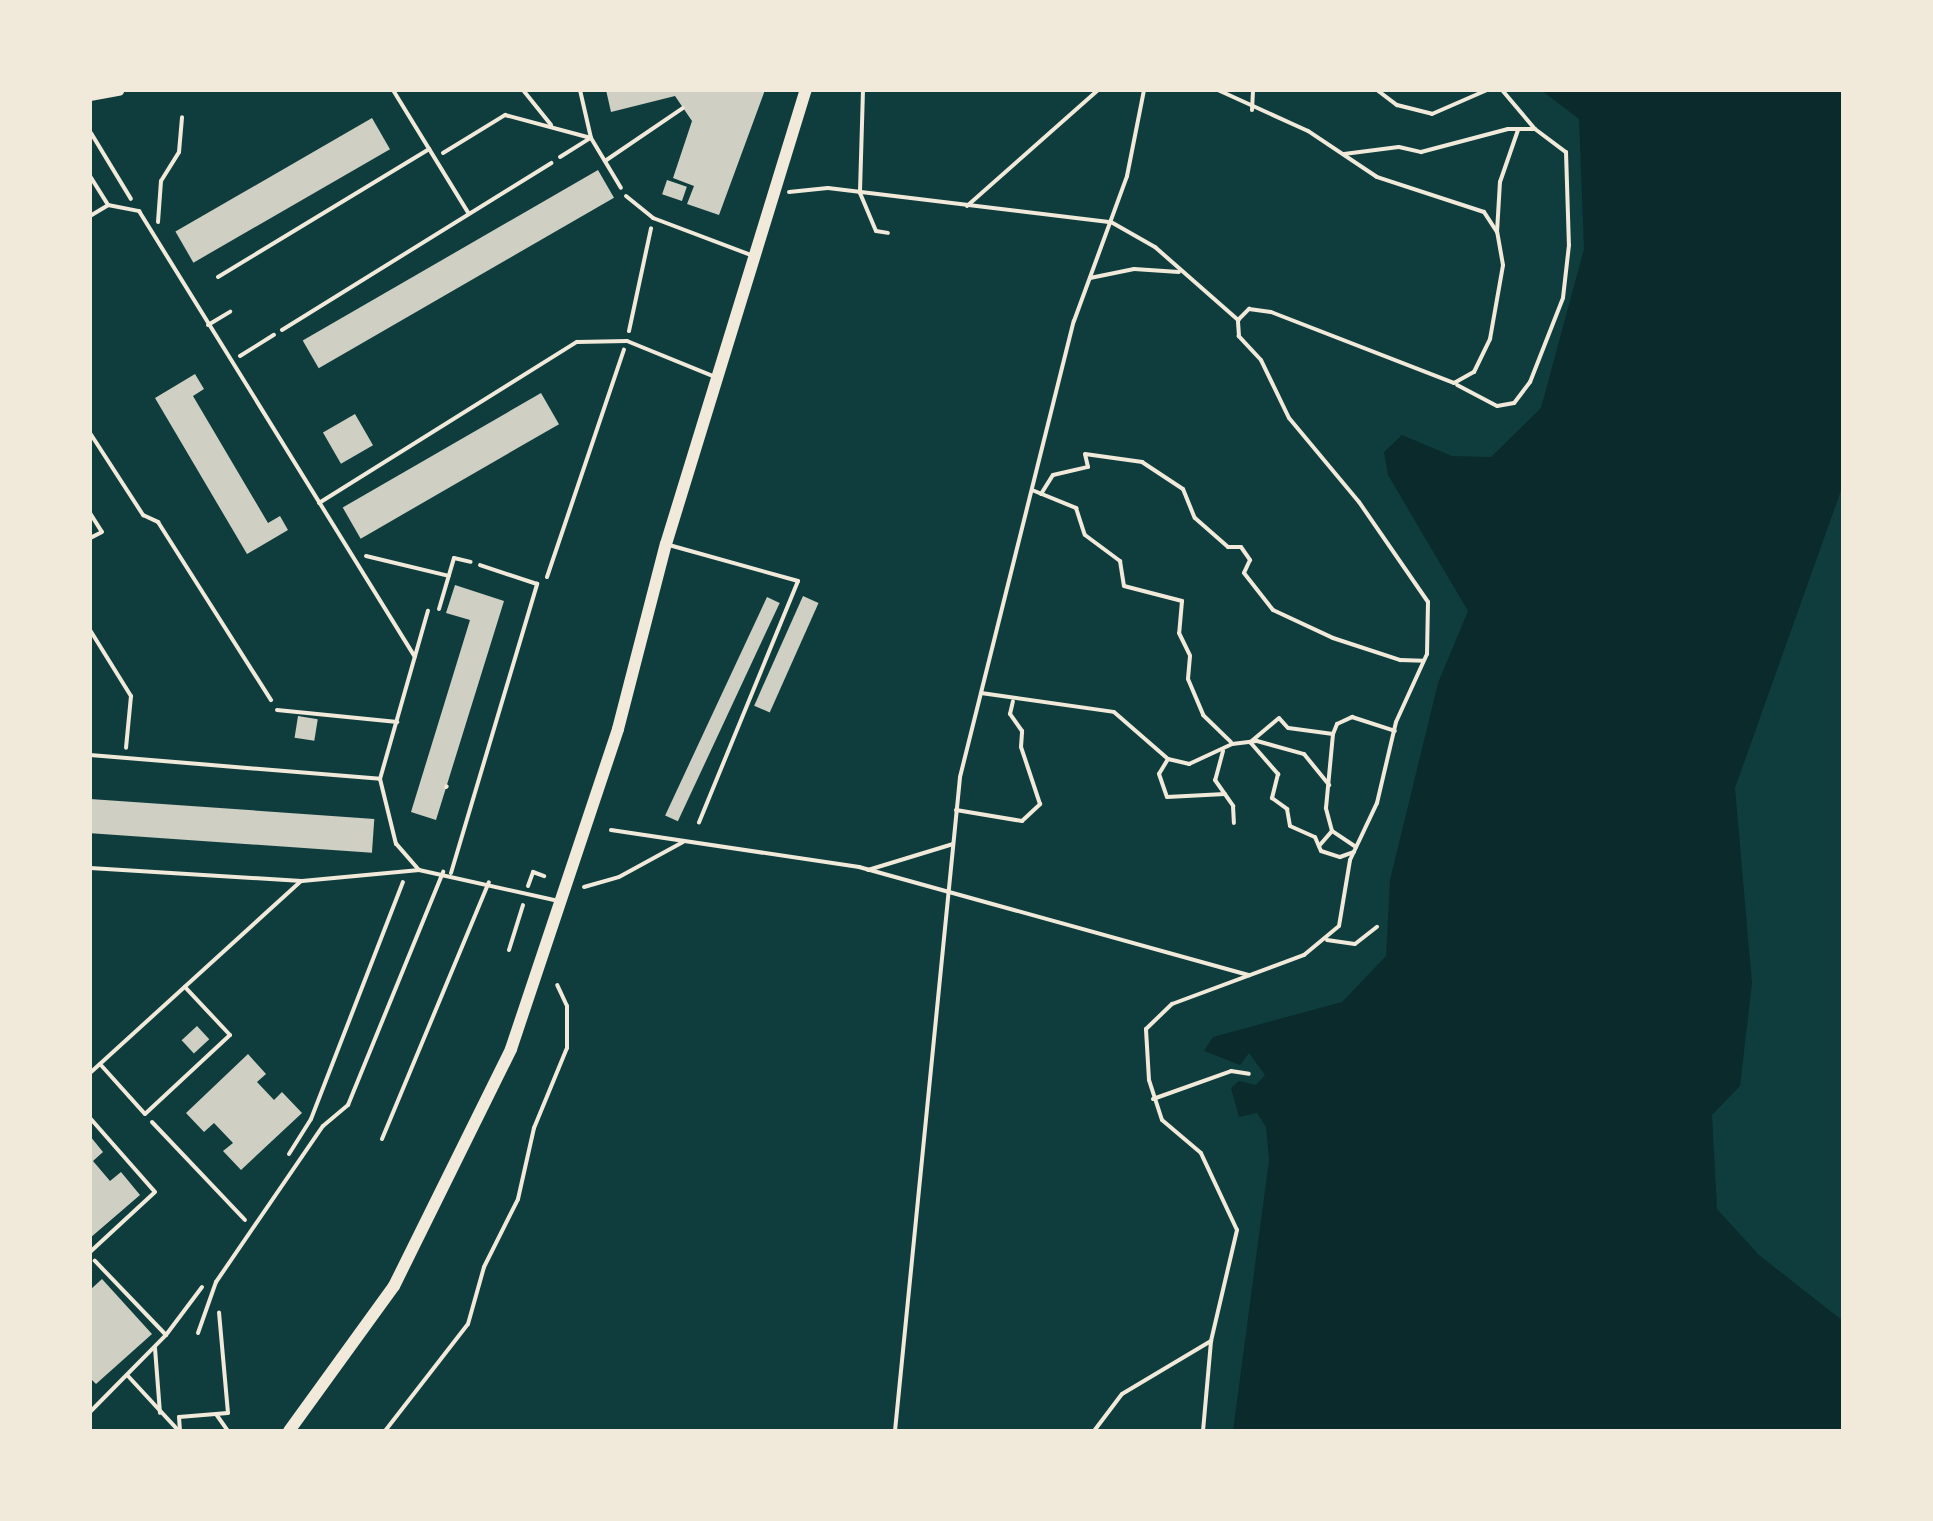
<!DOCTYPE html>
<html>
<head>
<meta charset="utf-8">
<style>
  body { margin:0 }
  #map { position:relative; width:1933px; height:1521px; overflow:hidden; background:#0f3d3e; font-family:"IBM Plex Sans",sans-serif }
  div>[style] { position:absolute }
  .water>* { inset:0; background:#0a2a2b }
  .building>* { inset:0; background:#cfcfc3; transform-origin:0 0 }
  .path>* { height:4px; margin:-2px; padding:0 2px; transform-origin:2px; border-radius:2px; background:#f1e9da }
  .service>* { height:4px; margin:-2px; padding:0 2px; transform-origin:2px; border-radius:2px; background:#f1e9da }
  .secondary>* { height:12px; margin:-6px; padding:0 6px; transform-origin:6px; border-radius:6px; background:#f1e9da }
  span { translate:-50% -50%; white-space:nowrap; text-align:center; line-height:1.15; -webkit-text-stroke:9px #f1e9da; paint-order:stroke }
  .frame { position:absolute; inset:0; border:92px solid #f1e9da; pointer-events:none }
</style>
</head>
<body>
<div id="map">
  <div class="water">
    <div style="clip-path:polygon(1541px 90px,1843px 90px,1843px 485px,1735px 788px,1752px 983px,1740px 1086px,1712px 1115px,1717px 1209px,1759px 1255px,1843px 1321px,1843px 1431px,1233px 1431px,1269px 1160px,1266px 1127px,1257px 1113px,1239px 1117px,1231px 1088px,1239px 1081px,1256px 1085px,1265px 1075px,1249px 1053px,1240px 1065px,1204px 1051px,1213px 1037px,1342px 1002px,1386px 956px,1390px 880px,1438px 683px,1468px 611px,1388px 475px,1384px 452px,1402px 435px,1452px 456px,1491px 457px,1541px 408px,1584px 249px,1579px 119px)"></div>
  </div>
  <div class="building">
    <div style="clip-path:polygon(606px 90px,765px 90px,719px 215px,687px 204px,694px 186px,673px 178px,692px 121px,675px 96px,611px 112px)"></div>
    <div style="left:372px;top:118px;width:36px;height:227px;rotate:60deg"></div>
    <div style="left:598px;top:170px;width:32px;height:341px;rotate:60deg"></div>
    <div style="left:667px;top:180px;width:21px;height:15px;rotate:19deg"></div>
    <div style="clip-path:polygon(195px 374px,204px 389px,193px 396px,268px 523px,280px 516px,288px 530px,247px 554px,155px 398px)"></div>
    <div style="left:541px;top:393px;width:36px;height:229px;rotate:60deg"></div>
    <div style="left:355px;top:414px;width:36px;height:37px;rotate:60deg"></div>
    <div style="clip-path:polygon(455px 585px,504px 601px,436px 820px,411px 812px,470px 620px,446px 613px)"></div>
    <div style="left:803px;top:596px;width:17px;height:120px;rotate:24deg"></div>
    <div style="left:767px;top:597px;width:14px;height:241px;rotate:25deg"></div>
    <div style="left:298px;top:716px;width:20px;height:22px;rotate:9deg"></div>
    <div style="left:90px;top:799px;width:285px;height:34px;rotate:4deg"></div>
    <div style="left:197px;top:1026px;width:18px;height:21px;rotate:47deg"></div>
    <div style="clip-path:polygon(248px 1054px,266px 1074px,257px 1082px,274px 1100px,282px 1092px,302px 1113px,241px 1170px,223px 1151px,233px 1143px,214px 1123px,204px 1132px,186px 1113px)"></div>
    <div style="clip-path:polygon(90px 1136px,103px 1152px,93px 1161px,110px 1181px,121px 1172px,140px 1195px,90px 1238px)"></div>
    <div style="clip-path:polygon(102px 1279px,152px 1334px,96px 1384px,90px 1378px,90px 1290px)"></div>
  </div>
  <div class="path">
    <div style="left:523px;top:90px;width:45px;rotate:51.3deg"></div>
    <div style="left:863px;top:90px;width:103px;rotate:91.7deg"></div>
    <div style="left:860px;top:193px;width:41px;rotate:67.2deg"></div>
    <div style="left:876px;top:231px;width:12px;rotate:9deg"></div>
    <div style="left:1377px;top:90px;width:25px;rotate:37deg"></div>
    <div style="left:1397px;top:105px;width:36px;rotate:14deg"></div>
    <div style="left:1432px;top:114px;width:60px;rotate:-23.6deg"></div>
    <div style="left:1502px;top:90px;width:51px;rotate:49.8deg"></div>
    <div style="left:1252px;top:110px;width:20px;rotate:-87deg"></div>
    <div style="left:91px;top:133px;width:77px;rotate:58.8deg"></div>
    <div style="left:443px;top:153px;width:73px;rotate:-31.5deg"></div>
    <div style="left:505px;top:115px;width:89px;rotate:15deg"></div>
    <div style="left:591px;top:138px;width:49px;rotate:-102.9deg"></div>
    <div style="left:1344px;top:154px;width:55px;rotate:-7.3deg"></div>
    <div style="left:1399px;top:147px;width:23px;rotate:13deg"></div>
    <div style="left:1421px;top:152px;width:90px;rotate:-14.8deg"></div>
    <div style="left:1508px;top:129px;width:27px"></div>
    <div style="left:1535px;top:129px;width:39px;rotate:37deg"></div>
    <div style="left:1566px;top:152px;width:93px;rotate:88.2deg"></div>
    <div style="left:1569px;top:245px;width:53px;rotate:96.5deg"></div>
    <div style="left:1563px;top:298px;width:90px;rotate:111.4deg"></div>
    <div style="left:1530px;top:382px;width:26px;rotate:127deg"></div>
    <div style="left:1514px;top:403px;width:17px;rotate:170deg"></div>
    <div style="left:1497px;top:406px;width:45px;rotate:-152.3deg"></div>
    <div style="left:560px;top:157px;width:36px;rotate:-32deg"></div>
    <div style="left:591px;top:138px;width:58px;rotate:59deg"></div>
    <div style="left:605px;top:161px;width:94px;rotate:-34.2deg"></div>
    <div style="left:789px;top:192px;width:39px;rotate:-6deg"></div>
    <div style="left:828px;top:188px;width:285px;rotate:6.9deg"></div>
    <div style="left:1111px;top:222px;width:51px;rotate:29.6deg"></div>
    <div style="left:1155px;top:247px;width:111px;rotate:41.3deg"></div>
    <div style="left:967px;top:206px;width:175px;rotate:-41.5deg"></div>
    <div style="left:158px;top:222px;width:41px;rotate:-85.8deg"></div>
    <div style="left:161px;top:181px;width:34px;rotate:-58deg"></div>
    <div style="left:179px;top:152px;width:35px;rotate:-85deg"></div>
    <div style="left:1497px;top:232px;width:50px;rotate:-86.6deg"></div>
    <div style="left:1500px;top:182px;width:55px;rotate:-70.9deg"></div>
    <div style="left:1090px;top:278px;width:45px;rotate:-11.6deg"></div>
    <div style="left:1134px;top:269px;width:45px;rotate:3.8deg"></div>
    <div style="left:629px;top:331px;width:105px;rotate:-77.9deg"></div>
    <div style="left:240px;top:356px;width:40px;rotate:-32deg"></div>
    <div style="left:90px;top:433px;width:98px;rotate:57.1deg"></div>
    <div style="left:143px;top:515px;width:17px;rotate:25deg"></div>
    <div style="left:158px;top:522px;width:211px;rotate:57.6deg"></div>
    <div style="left:1032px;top:490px;width:48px;rotate:22.2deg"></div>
    <div style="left:1076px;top:508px;width:28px;rotate:72deg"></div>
    <div style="left:1085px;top:535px;width:44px;rotate:36.6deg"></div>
    <div style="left:1120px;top:561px;width:25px;rotate:81deg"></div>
    <div style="left:1124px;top:586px;width:60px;rotate:14.5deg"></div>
    <div style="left:1182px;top:601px;width:32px;rotate:95deg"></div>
    <div style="left:1179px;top:633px;width:25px;rotate:64deg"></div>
    <div style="left:1190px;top:656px;width:23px;rotate:95deg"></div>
    <div style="left:1188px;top:679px;width:39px;rotate:67deg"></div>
    <div style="left:1203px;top:715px;width:39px;rotate:44deg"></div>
    <div style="left:1041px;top:494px;width:22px;rotate:-58deg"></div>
    <div style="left:1053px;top:475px;width:36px;rotate:-13deg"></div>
    <div style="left:1088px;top:467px;width:13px;rotate:-103deg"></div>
    <div style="left:1085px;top:454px;width:58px;rotate:8deg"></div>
    <div style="left:1142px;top:462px;width:49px;rotate:33.4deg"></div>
    <div style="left:1183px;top:489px;width:31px;rotate:68deg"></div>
    <div style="left:1195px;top:518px;width:44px;rotate:41.3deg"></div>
    <div style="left:1228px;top:547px;width:13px"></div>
    <div style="left:1241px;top:547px;width:16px;rotate:55deg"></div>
    <div style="left:1250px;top:560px;width:14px;rotate:115deg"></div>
    <div style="left:1244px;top:573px;width:47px;rotate:51.9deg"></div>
    <div style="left:1273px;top:610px;width:66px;rotate:25deg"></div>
    <div style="left:1333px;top:638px;width:71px;rotate:18.2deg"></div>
    <div style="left:1400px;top:660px;width:23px;rotate:2deg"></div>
    <div style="left:366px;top:556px;width:85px;rotate:13.5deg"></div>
    <div style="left:547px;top:577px;width:240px;rotate:-71.3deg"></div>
    <div style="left:439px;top:609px;width:53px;rotate:-73.6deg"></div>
    <div style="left:454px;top:558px;width:17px;rotate:13deg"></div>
    <div style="left:90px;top:630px;width:78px;rotate:58.2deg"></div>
    <div style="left:131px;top:696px;width:52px;rotate:95.5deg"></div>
    <div style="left:981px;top:693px;width:134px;rotate:8.1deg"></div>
    <div style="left:1114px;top:712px;width:72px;rotate:41deg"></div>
    <div style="left:1168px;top:759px;width:22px;rotate:13deg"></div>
    <div style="left:1189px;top:764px;width:47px;rotate:-24.9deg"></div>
    <div style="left:1232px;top:744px;width:25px;rotate:-7deg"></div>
    <div style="left:1257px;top:741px;width:49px;rotate:15.5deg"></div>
    <div style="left:1304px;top:754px;width:40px;rotate:51deg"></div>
    <div style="left:1333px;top:734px;width:45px;rotate:-172.4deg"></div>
    <div style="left:1288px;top:728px;width:13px;rotate:-132deg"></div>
    <div style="left:1279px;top:718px;width:38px;rotate:140deg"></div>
    <div style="left:1250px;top:742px;width:43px;rotate:48.8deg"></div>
    <div style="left:1278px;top:774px;width:25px;rotate:104deg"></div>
    <div style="left:1272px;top:798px;width:19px;rotate:36deg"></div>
    <div style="left:1287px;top:809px;width:17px;rotate:80deg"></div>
    <div style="left:1290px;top:826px;width:27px;rotate:24deg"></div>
    <div style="left:1315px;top:837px;width:15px;rotate:67deg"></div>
    <div style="left:1321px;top:851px;width:20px;rotate:18deg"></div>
    <div style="left:1340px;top:857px;width:15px;rotate:-20deg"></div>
    <div style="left:1223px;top:751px;width:30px;rotate:105deg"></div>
    <div style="left:1215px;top:780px;width:32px;rotate:55deg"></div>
    <div style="left:1233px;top:806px;width:17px;rotate:87deg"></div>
    <div style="left:1168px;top:759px;width:17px;rotate:121deg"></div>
    <div style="left:1159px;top:774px;width:24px;rotate:71deg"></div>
    <div style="left:1167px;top:797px;width:58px;rotate:-3deg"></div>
    <div style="left:446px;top:787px;width:1px;rotate:-45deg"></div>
    <div style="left:956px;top:810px;width:67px;rotate:9.5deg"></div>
    <div style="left:1022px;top:821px;width:25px;rotate:-43deg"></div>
    <div style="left:1040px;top:804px;width:60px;rotate:-108.4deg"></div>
    <div style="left:1021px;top:747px;width:16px;rotate:-86deg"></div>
    <div style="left:1022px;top:731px;width:21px;rotate:-125deg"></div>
    <div style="left:1010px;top:714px;width:13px;rotate:-77deg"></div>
    <div style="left:611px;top:830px;width:251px;rotate:8.5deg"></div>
    <div style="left:859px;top:867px;width:405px;rotate:15.5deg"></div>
    <div style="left:1319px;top:846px;width:20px;rotate:-49deg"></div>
    <div style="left:1356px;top:847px;width:29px;rotate:-146deg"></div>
    <div style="left:1332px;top:831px;width:24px;rotate:-105deg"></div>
    <div style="left:1326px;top:808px;width:74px;rotate:-84.6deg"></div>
    <div style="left:1333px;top:734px;width:11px;rotate:-68deg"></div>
    <div style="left:1337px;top:724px;width:17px;rotate:-25deg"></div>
    <div style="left:1352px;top:717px;width:45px;rotate:18deg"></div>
    <div style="left:868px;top:870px;width:89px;rotate:-17deg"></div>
    <div style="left:528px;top:886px;width:15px;rotate:-70deg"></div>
    <div style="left:533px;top:872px;width:12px;rotate:20deg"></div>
    <div style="left:584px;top:887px;width:36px;rotate:-16deg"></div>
    <div style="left:619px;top:877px;width:73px;rotate:-28.7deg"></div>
    <div style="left:1327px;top:940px;width:28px;rotate:8deg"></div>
    <div style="left:1355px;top:944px;width:28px;rotate:-38deg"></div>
    <div style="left:509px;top:950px;width:47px;rotate:-72.7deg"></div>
    <div style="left:1153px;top:1099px;width:83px;rotate:-19.7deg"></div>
    <div style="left:1231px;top:1071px;width:18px;rotate:9deg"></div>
    <div style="left:152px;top:1122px;width:135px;rotate:46.5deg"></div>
    <div style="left:289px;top:1154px;width:41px;rotate:-57.8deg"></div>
    <div style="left:311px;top:1119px;width:254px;rotate:-68.8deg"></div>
    <div style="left:166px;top:1335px;width:60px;rotate:-53.1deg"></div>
    <div style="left:155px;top:1348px;width:65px;rotate:85.6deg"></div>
    <div style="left:128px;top:1376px;width:75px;rotate:47.2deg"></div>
    <div style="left:90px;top:1412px;width:108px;rotate:-45.4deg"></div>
    <div style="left:166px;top:1335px;width:103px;rotate:-133.8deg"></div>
    <div style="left:216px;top:1414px;width:21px;rotate:55deg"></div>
    <div style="left:180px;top:1431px;width:14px;rotate:-94deg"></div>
    <div style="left:179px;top:1417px;width:49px;rotate:-4.7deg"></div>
    <div style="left:228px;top:1413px;width:101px;rotate:-95.1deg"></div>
    <div style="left:385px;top:1431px;width:135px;rotate:-52.2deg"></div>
    <div style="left:468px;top:1324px;width:59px;rotate:-74.3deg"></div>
    <div style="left:484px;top:1267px;width:76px;rotate:-63.4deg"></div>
    <div style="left:518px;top:1199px;width:73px;rotate:-77.3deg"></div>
    <div style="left:534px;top:1128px;width:87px;rotate:-67.6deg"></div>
    <div style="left:567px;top:1048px;width:42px;rotate:-90deg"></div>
    <div style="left:567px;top:1006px;width:23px;rotate:-115deg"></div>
    <div style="left:895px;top:1431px;width:657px;rotate:-84.32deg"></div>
    <div style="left:960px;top:777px;width:470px;rotate:-76deg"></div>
    <div style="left:1074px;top:321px;width:154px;rotate:-69.9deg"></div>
    <div style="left:1127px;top:176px;width:88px;rotate:-78.8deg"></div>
    <div style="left:1094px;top:1431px;width:46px;rotate:-52.9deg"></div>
    <div style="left:1122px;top:1394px;width:104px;rotate:-30.8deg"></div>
    <div style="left:1203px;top:1431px;width:90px;rotate:-84.9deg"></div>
    <div style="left:1211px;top:1341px;width:114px;rotate:-76.8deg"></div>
    <div style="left:1237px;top:1230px;width:85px;rotate:-115.1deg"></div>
    <div style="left:1201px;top:1153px;width:51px;rotate:-139.8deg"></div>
    <div style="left:1162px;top:1120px;width:42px;rotate:-108deg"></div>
    <div style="left:1149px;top:1080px;width:51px;rotate:-93.4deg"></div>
    <div style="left:1146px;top:1029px;width:36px;rotate:-44deg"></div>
    <div style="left:1172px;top:1004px;width:141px;rotate:-20.4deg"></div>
    <div style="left:1304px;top:955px;width:45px;rotate:-39.6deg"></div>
    <div style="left:1339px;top:926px;width:67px;rotate:-80.5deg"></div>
    <div style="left:1350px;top:860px;width:63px;rotate:-64.7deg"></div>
    <div style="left:1377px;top:803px;width:83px;rotate:-76.8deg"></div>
    <div style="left:1396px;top:722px;width:75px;rotate:-65.5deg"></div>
    <div style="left:1427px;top:654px;width:52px;rotate:-88.9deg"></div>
    <div style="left:1428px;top:602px;width:121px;rotate:-124.6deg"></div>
    <div style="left:1359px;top:502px;width:109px;rotate:-129.8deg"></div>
    <div style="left:1289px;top:418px;width:64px;rotate:-115.8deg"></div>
    <div style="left:1261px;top:360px;width:33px;rotate:-133deg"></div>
    <div style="left:1239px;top:336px;width:16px;rotate:-94deg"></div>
    <div style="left:1238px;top:320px;width:16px;rotate:-45deg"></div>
    <div style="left:1249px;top:309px;width:22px;rotate:8deg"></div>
    <div style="left:1271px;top:312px;width:196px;rotate:21.2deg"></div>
    <div style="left:1454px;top:383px;width:23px;rotate:-29deg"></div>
    <div style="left:1474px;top:372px;width:37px;rotate:-64deg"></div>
    <div style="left:1490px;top:339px;width:75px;rotate:-80deg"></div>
    <div style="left:1503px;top:265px;width:34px;rotate:-100deg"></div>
    <div style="left:1497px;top:232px;width:24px;rotate:-123deg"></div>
    <div style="left:1484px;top:212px;width:113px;rotate:-161.9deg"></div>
    <div style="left:1377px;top:177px;width:83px;rotate:-146.3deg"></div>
    <div style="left:1308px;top:131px;width:99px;rotate:-155.5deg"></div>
  </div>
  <div class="service">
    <div style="left:393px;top:90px;width:145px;rotate:58.5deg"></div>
    <div style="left:90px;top:176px;width:34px;rotate:58deg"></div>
    <div style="left:626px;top:196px;width:35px;rotate:39deg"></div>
    <div style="left:653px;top:218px;width:105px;rotate:20.7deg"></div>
    <div style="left:90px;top:216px;width:21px;rotate:-31deg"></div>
    <div style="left:108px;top:205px;width:32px;rotate:11deg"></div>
    <div style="left:139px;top:211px;width:524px;rotate:58.25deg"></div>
    <div style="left:218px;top:277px;width:247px;rotate:-31.2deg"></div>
    <div style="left:208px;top:325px;width:26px;rotate:-31deg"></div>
    <div style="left:282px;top:330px;width:317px;rotate:-31.8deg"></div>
    <div style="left:319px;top:503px;width:304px;rotate:-32deg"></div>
    <div style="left:577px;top:342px;width:50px;rotate:-1.1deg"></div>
    <div style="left:627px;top:341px;width:95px;rotate:22.2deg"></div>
    <div style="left:90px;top:513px;width:22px;rotate:58deg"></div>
    <div style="left:102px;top:532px;width:13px;rotate:153deg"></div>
    <div style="left:669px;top:545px;width:134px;rotate:15.6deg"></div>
    <div style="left:798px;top:581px;width:261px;rotate:112.3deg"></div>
    <div style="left:277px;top:710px;width:121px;rotate:5.7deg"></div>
    <div style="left:90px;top:755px;width:291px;rotate:4.7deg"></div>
    <div style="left:90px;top:868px;width:212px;rotate:3.5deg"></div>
    <div style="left:302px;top:881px;width:118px;rotate:-5.4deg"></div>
    <div style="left:419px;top:870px;width:143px;rotate:12.5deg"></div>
    <div style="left:419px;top:870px;width:35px;rotate:-131deg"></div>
    <div style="left:396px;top:844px;width:67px;rotate:-103.8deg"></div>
    <div style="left:380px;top:779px;width:175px;rotate:-74.1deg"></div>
    <div style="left:451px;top:873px;width:302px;rotate:-73.4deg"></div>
    <div style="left:537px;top:584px;width:60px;rotate:-161.6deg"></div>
    <div style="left:100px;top:1064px;width:67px;rotate:48deg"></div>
    <div style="left:145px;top:1114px;width:116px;rotate:-42.9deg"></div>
    <div style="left:230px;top:1035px;width:66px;rotate:-133.2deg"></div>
    <div style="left:90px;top:1073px;width:285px;rotate:-42.3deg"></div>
    <div style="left:90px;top:1118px;width:98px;rotate:48.7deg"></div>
    <div style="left:155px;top:1192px;width:88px;rotate:137.3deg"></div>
    <div style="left:382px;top:1139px;width:278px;rotate:-67.4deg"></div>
    <div style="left:198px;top:1333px;width:54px;rotate:-70.6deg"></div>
    <div style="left:216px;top:1282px;width:189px;rotate:-55.6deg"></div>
    <div style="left:323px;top:1126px;width:33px;rotate:-40deg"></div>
    <div style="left:348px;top:1105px;width:252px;rotate:-67.8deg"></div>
  </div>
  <div class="secondary">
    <div style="left:90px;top:95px;width:29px;rotate:-10deg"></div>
    <div style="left:289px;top:1431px;width:179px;rotate:-54.1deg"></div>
    <div style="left:394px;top:1286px;width:264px;rotate:-63.7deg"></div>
    <div style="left:511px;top:1049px;width:337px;rotate:-71.5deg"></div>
    <div style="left:618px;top:729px;width:191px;rotate:-75.5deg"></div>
    <div style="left:666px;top:544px;width:475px;rotate:-72.9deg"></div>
  </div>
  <div class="frame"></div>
</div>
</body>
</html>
